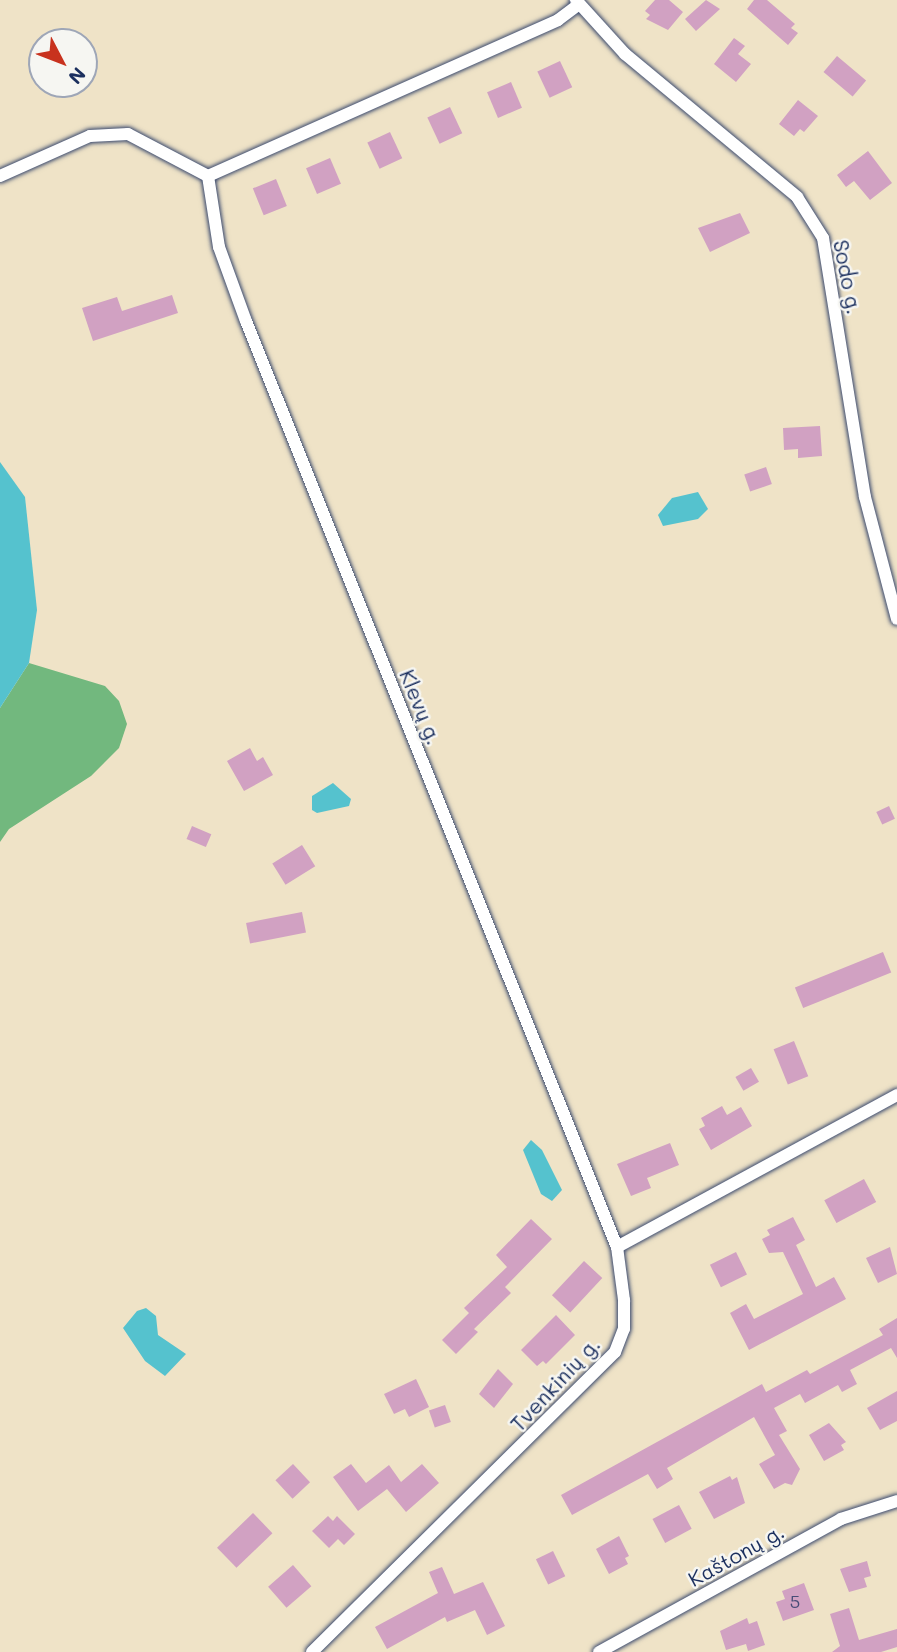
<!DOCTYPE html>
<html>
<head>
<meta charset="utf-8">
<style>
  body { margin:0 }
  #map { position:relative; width:897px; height:1652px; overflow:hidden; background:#efe3c7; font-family:Mali,sans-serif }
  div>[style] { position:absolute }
  .forest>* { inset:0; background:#72b87e }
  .water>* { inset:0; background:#55c2ce }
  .building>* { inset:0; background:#d1a1c2; transform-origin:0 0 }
  .roads { filter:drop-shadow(0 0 2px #3b4a6e) drop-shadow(0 0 2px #3b4a6e) }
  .minor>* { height:12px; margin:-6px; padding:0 6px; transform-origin:6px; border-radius:6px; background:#fff }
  span { translate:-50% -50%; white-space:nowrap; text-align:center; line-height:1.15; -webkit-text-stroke:5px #f6f6f2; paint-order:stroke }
  .number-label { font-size:18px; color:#484c77 }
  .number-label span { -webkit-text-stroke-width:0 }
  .street-label { font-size:21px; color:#1b2f5e }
  .north { position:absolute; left:28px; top:28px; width:70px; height:70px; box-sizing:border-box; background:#f6f6f2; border:2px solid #9ea6b7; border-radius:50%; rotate:132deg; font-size:19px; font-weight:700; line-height:28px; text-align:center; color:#1b2f5e }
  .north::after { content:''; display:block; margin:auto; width:24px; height:32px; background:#c8321e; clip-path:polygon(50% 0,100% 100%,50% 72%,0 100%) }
</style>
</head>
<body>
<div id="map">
  <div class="forest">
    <div style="clip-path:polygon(29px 663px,105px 686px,119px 701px,127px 724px,119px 748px,91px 776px,9px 829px,0 842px,0 708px)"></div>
  </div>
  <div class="water">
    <div style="clip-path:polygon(0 462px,25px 497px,37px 610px,29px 663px,0 708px)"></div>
    <div style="clip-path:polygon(698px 492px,708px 509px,698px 519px,663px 526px,658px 515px,672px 498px)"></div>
    <div style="clip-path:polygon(333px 783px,351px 799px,349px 806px,317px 813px,312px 810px,312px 796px)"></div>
    <div style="clip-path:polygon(531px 1140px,542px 1150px,562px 1190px,552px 1201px,541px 1194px,523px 1150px)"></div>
    <div style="clip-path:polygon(146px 1308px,156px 1316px,158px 1335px,186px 1354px,165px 1376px,145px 1361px,123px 1328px,137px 1311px)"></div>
  </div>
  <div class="building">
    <div style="clip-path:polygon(655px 0,669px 0,683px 12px,668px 30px,646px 19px,650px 15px,645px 11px)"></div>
    <div style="clip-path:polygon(706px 0,720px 9px,696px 31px,685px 19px)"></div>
    <div style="clip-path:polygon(754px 0,767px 0,795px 24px,791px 28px,798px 33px,788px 45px,747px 9px)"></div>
    <div style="clip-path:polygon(734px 38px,745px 46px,738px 54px,751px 64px,736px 82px,714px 64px)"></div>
    <div style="left:837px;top:56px;width:38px;height:21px;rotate:40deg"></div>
    <div style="left:560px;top:61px;width:29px;height:25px;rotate:65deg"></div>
    <div style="left:511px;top:82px;width:28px;height:26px;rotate:67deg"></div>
    <div style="clip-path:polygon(798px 100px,818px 116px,804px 132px,800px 129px,794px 136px,779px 124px)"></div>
    <div style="left:450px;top:107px;width:29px;height:25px;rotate:65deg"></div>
    <div style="left:390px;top:132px;width:29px;height:25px;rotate:65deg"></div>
    <div style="clip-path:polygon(868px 151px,892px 183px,870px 200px,854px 181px,846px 187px,837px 175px)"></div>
    <div style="left:330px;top:158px;width:28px;height:26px;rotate:67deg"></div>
    <div style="left:276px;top:179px;width:29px;height:25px;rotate:68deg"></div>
    <div style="clip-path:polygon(740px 213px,750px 233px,710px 252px,698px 228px)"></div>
    <div style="clip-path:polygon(172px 295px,178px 313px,93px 341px,82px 308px,117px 297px,122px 311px)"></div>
    <div style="clip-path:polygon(820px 426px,822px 456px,798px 458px,798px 449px,784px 450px,783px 428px)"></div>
    <div style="left:766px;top:467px;width:18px;height:23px;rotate:71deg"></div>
    <div style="clip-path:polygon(250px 748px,257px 761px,263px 757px,273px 775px,244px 791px,227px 761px)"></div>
    <div style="left:889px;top:806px;width:14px;height:14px;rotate:65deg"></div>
    <div style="left:192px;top:826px;width:21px;height:14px;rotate:23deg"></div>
    <div style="left:302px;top:845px;width:25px;height:35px;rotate:58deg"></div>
    <div style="left:302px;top:912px;width:21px;height:57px;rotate:79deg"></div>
    <div style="left:883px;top:952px;width:22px;height:95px;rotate:68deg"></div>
    <div style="left:794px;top:1041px;width:38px;height:22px;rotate:68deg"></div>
    <div style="left:751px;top:1068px;width:16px;height:18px;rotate:60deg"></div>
    <div style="clip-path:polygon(722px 1106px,727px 1115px,741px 1107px,752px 1126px,711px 1150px,699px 1129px,705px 1126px,701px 1118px)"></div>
    <div style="clip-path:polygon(670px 1143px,679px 1165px,647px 1178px,651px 1188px,631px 1196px,617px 1164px)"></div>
    <div style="left:864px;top:1179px;width:26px;height:45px;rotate:62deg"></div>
    <div style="clip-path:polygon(793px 1217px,805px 1240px,796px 1245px,816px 1287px,834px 1277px,846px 1299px,749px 1350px,730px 1313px,746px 1304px,754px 1319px,803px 1294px,783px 1252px,769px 1253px,762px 1239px,770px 1235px,767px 1230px)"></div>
    <div style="clip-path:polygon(531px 1219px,552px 1239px,505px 1287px,511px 1293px,474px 1329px,478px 1332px,456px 1354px,442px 1340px,469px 1313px,464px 1308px,507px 1267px,496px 1255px)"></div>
    <div style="clip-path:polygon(890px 1247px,897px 1274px,878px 1283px,866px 1258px)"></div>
    <div style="left:736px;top:1252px;width:25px;height:29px;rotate:64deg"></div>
    <div style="left:584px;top:1261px;width:25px;height:47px;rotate:43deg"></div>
    <div style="clip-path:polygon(556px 1315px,575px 1335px,546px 1364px,543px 1361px,537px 1366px,521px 1350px)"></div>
    <div style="clip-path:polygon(897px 1318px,897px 1358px,891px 1348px,850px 1370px,857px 1384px,842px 1392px,838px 1385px,805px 1403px,800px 1394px,774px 1408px,787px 1431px,779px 1435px,800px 1469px,792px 1485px,785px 1483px,774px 1489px,759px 1464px,775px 1455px,754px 1417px,667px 1468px,673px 1479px,657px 1489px,648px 1474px,572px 1515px,561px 1495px,762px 1384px,766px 1392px,807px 1370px,810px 1374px,883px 1335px,879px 1329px)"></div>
    <div style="clip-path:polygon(498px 1369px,513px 1384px,494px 1408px,479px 1394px)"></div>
    <div style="clip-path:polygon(416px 1379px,429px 1407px,409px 1417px,405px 1409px,394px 1414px,384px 1394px)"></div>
    <div style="clip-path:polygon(897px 1391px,897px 1421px,880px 1430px,867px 1408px)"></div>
    <div style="left:445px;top:1405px;width:18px;height:17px;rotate:71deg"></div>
    <div style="clip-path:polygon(829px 1423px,846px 1442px,841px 1445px,844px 1450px,824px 1461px,809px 1435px)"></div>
    <div style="left:293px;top:1464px;width:25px;height:24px;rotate:47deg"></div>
    <div style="clip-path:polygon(351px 1464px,366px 1483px,389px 1465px,401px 1482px,422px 1464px,439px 1483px,406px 1512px,387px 1489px,358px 1511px,333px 1477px)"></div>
    <div style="clip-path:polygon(730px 1476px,732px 1480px,737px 1477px,745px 1503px,714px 1519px,699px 1492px)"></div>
    <div style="left:679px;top:1505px;width:27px;height:30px;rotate:62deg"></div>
    <div style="left:253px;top:1513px;width:28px;height:50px;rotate:46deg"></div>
    <div style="clip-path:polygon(328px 1516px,333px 1521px,337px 1516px,355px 1534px,344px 1545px,338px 1539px,329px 1548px,312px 1531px)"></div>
    <div style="clip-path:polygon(619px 1536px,629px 1556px,625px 1558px,628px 1564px,609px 1574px,596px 1549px)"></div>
    <div style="left:553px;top:1551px;width:28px;height:19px;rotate:64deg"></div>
    <div style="clip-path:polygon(867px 1561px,871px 1576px,864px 1578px,867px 1587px,849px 1592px,840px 1569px)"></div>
    <div style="left:293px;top:1565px;width:28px;height:33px;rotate:49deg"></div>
    <div style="clip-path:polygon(442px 1567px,454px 1594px,483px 1582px,505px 1626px,487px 1635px,475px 1610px,447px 1622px,445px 1617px,387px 1649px,375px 1627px,438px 1593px,429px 1572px)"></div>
    <div style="clip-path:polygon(804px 1583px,814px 1610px,783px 1621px,776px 1602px,785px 1599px,782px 1591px)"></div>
    <div style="clip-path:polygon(849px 1608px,859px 1640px,897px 1629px,897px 1647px,881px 1652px,832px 1652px,840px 1646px,830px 1614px)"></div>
    <div style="clip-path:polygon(747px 1618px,749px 1624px,757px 1621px,765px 1645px,748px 1651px,746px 1644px,726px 1650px,720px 1631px)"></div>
  </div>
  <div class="roads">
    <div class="minor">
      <div style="left:576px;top:0;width:73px;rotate:47.8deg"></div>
      <div style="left:625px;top:54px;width:224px;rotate:39.7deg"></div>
      <div style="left:797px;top:197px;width:49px;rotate:57.6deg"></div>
      <div style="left:823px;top:238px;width:262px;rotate:80.8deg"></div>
      <div style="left:865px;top:497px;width:126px;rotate:75.3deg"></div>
      <div style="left:0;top:176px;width:98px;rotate:-24deg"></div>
      <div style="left:90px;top:136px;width:38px;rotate:-3deg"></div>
      <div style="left:128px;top:134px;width:90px;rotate:27.7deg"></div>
      <div style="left:208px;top:176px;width:72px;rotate:81.2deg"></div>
      <div style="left:219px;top:247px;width:79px;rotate:70deg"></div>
      <div style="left:246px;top:321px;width:998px;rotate:68.17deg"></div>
      <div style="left:208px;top:176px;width:383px;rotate:-24deg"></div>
      <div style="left:558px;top:20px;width:25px;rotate:-37deg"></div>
      <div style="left:312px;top:1652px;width:426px;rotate:-44.7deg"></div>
      <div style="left:615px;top:1352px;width:25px;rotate:-69deg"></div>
      <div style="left:624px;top:1329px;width:29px;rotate:-90deg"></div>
      <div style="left:624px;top:1300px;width:53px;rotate:-97.5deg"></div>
      <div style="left:617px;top:1247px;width:319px;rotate:-28.5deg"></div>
      <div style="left:599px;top:1652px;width:276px;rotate:-28.8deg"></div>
      <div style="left:841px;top:1519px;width:59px;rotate:-17.8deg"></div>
    </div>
  </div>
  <div class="number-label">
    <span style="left:795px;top:1601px">5</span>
  </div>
  <div class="street-label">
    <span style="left:848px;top:277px;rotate:79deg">Sodo g.</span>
    <span style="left:421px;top:707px;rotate:68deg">Klevų g.</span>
    <span style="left:555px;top:1384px;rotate:-47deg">Tvenkinių g.</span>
    <span style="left:736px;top:1555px;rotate:-29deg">Kaštonų g.</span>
  </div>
  <div class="north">N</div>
</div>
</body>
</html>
